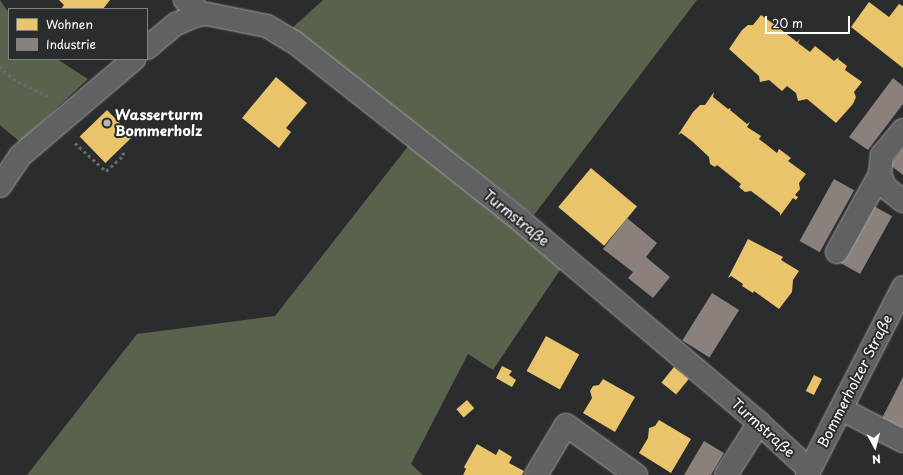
<!DOCTYPE html>
<html>
<head>
<meta charset="utf-8">
<style>
  body { margin:0 }
  #map { position:relative; width:903px; height:475px; overflow:hidden; background:#2b2c2d; font-family:"Playpen Sans",sans-serif }
  div>[style] { position:absolute }
  .green>* { inset:0; background:#58624d }
  .homes>* { inset:0; background:#e9c46a; transform-origin:0 0 }
  .industry>* { inset:0; background:#8a817c; transform-origin:0 0 }
  .path>* { height:2.5px; margin-top:-1.25px; transform-origin:0; background:repeating-linear-gradient(90deg,#686969 0 3px,transparent 0 6px) }
  .roads { filter:drop-shadow(0 0 1px #a0a0a0) drop-shadow(0 0 1px #a0a0a0) }
  .minor>* { height:22px; margin:-11px; padding:0 11px; transform-origin:11px; border-radius:11px; background:#606162 }
  .major>* { height:22px; margin:-11px; padding:0 11px; transform-origin:11px; border-radius:11px; background:#606162 }
  .dots>* { width:11px; height:11px; translate:-50% -50%; box-sizing:border-box; border:2px solid #2a2d2e; border-radius:50% }
  span { translate:-50% -50%; white-space:nowrap; text-align:center; line-height:1.15; -webkit-text-stroke:4px #2a2d2e; paint-order:stroke }
  .poi-label { font-size:14px; color:#fff; font-weight:700 }
  .left { translate:0 -50%; text-align:left }
  .street-label { font-size:14px; color:#fff }
  .legend { position:absolute; left:8px; top:8px; width:140px; height:52px; box-sizing:border-box; background:#2a2d2e; border:1px solid #7f8182; margin:0; padding:5px 7px; list-style:none; font-size:12px; color:#fff }
  .legend li { display:flex; align-items:center; gap:8px; height:20px }
  .legend b { width:20px; border:1px solid #7f8182 }
  .north { position:absolute; left:855px; top:427px; width:40px; height:40px; -webkit-text-stroke:3px #2a2d2e; paint-order:stroke; rotate:173deg; font-size:11px; font-weight:700; line-height:16px; text-align:center; color:#fff }
  .north::after { content:''; display:block; margin:auto; width:14px; height:18px; background:#fff; clip-path:polygon(50% 0,100% 100%,50% 72%,0 100%) }
  .scale { position:absolute; left:765px; top:16px; width:85px; height:18px; box-sizing:border-box; border:2px solid #fff; border-top:0; padding-left:5px; font-size:12px; line-height:14px; white-space:nowrap; color:#fff; -webkit-text-stroke:3px #2a2d2e; paint-order:stroke }
</style>
</head>
<body>
<div id="map">
  <div class="green">
    <div style="clip-path:polygon(0 0,9px 13px,9px 59px,57px 59px,88px 79px,20px 142px,0 125px)"></div>
    <div style="clip-path:polygon(323px 0,697px 0,534px 215px,291px 29px)"></div>
    <div style="clip-path:polygon(409px 145px,562px 267px,493px 370px,468px 354px,411px 464px,423px 475px,27px 475px,137px 334px,275px 316px)"></div>
  </div>
  <div class="homes">
    <div style="clip-path:polygon(59px 0,110px 0,103px 9px,61px 9px,64px 5px)"></div>
    <div style="clip-path:polygon(869px 2px,889px 17px,899px 4px,903px 6px,903px 68px,851px 27px)"></div>
    <div style="clip-path:polygon(761px 15px,778px 27px,781px 24px,779px 28px,797px 42px,800px 39px,798px 43px,810px 52px,815px 46px,834px 61px,839px 57px,838px 59px,847px 66px,845px 70px,862px 82px,854px 92px,856px 97px,853px 104px,836px 123px,807px 99px,798px 101px,796px 93px,787px 86px,782px 91px,769px 80px,760px 82px,759px 76px,729px 49px,742px 30px,748px 25px,753px 25px)"></div>
    <div style="clip-path:polygon(276px 77px,307px 103px,286px 128px,291px 132px,279px 148px,242px 118px)"></div>
    <div style="clip-path:polygon(714px 92px,713px 97px,728px 109px,731px 108px,730px 110px,747px 124px,750px 122px,747px 127px,761px 136px,759px 139px,777px 153px,779px 149px,791px 158px,788px 161px,806px 174px,799px 183px,800px 189px,795px 195px,798px 197px,796px 200px,793px 198px,780px 216px,780px 213px,751px 191px,745px 192px,739px 187px,741px 184px,717px 165px,715px 167px,710px 164px,709px 157px,693px 142px,681px 133px,678px 135px,693px 112px,700px 105px,705px 105px)"></div>
    <div style="left:107px;top:110px;width:37px;height:38px;rotate:46deg"></div>
    <div style="left:591px;top:168px;width:60px;height:51px;rotate:40deg"></div>
    <div style="clip-path:polygon(748px 239px,783px 257px,781px 260px,799px 271px,793px 280px,792px 292px,779px 309px,754px 291px,753px 293px,742px 286px,743px 284px,731px 276px,728px 278px)"></div>
    <div style="left:546px;top:336px;width:38px;height:40px;rotate:29deg"></div>
    <div style="clip-path:polygon(502px 366px,512px 371px,509px 375px,516px 380px,512px 387px,496px 378px)"></div>
    <div style="left:674px;top:367px;width:19px;height:20px;rotate:39deg"></div>
    <div style="left:814px;top:375px;width:9px;height:18px;rotate:27deg"></div>
    <div style="clip-path:polygon(603px 379px,635px 397px,615px 432px,583px 413px,592px 398px,590px 391px,593px 386px,599px 385px)"></div>
    <div style="left:467px;top:400px;width:11px;height:14px;rotate:49deg"></div>
    <div style="clip-path:polygon(659px 420px,691px 439px,671px 473px,639px 453px,648px 438px,649px 428px,655px 426px)"></div>
    <div style="clip-path:polygon(477px 444px,496px 455px,499px 449px,512px 457px,509px 463px,524px 471px,522px 475px,463px 475px,466px 469px,464px 467px)"></div>
  </div>
  <div class="industry">
    <div style="clip-path:polygon(893px 78px,903px 86px,903px 104px,868px 150px,849px 137px)"></div>
    <div style="clip-path:polygon(903px 148px,903px 175px,890px 165px)"></div>
    <div style="left:834px;top:179px;width:23px;height:71px;rotate:29deg"></div>
    <div style="left:872px;top:205px;width:23px;height:66px;rotate:29deg"></div>
    <div style="clip-path:polygon(627px 218px,657px 243px,646px 257px,670px 277px,653px 298px,628px 278px,633px 272px,603px 249px)"></div>
    <div style="left:712px;top:293px;width:32px;height:56px;rotate:32deg"></div>
    <div style="clip-path:polygon(903px 377px,903px 427px,901px 430px,881px 420px)"></div>
    <div style="clip-path:polygon(704px 441px,724px 453px,711px 475px,684px 475px)"></div>
  </div>
  <div class="path">
    <div style="left:0;top:66px;width:18px;rotate:45deg"></div>
    <div style="left:13px;top:79px;width:41px;rotate:25.9deg"></div>
    <div style="left:75px;top:143px;width:42px;rotate:42.1deg"></div>
    <div style="left:106px;top:171px;width:24px;rotate:-42deg"></div>
    <div style="left:124px;top:155px;width:6px;rotate:-129deg"></div>
  </div>
  <div class="roads">
    <div class="minor">
      <div style="left:185px;top:0;width:22px;rotate:39deg"></div>
      <div style="left:147px;top:48px;width:38px;rotate:-40deg"></div>
      <div style="left:176px;top:24px;width:23px;rotate:-23deg"></div>
      <div style="left:197px;top:15px;width:10px;rotate:-6deg"></div>
      <div style="left:207px;top:14px;width:61px;rotate:11.3deg"></div>
      <div style="left:267px;top:26px;width:31px;rotate:31deg"></div>
      <div style="left:294px;top:42px;width:288px;rotate:38.2deg"></div>
      <div style="left:520px;top:220px;width:314px;rotate:40.3deg"></div>
      <div style="left:759px;top:423px;width:69px;rotate:42.7deg"></div>
      <div style="left:903px;top:130px;width:33px;rotate:130deg"></div>
      <div style="left:882px;top:155px;width:19px;rotate:96deg"></div>
      <div style="left:880px;top:174px;width:14px;rotate:69deg"></div>
      <div style="left:885px;top:187px;width:23px;rotate:38deg"></div>
      <div style="left:0;top:186px;width:36px;rotate:-56deg"></div>
      <div style="left:20px;top:156px;width:150px;rotate:-40.4deg"></div>
      <div style="left:837px;top:252px;width:89px;rotate:-61.1deg"></div>
      <div style="left:841px;top:409px;width:70px;rotate:27.3deg"></div>
      <div style="left:536px;top:475px;width:58px;rotate:-59deg"></div>
      <div style="left:566px;top:425px;width:86px;rotate:35.5deg"></div>
      <div style="left:726px;top:475px;width:62px;rotate:-57.6deg"></div>
    </div>
    <div class="major">
      <div style="left:807px;top:475px;width:211px;rotate:-62.9deg"></div>
    </div>
  </div>
  <div class="dots">
    <div style="left:107px;top:123px;background:#b5b5b6"></div>
  </div>
  <div class="poi-label">
    <span class="left" style="left:115px;top:123px">Wasserturm<br>Bommerholz</span>
  </div>
  <div class="street-label">
    <span style="left:516px;top:218px;rotate:39deg">Turmstraße</span>
    <span style="left:855px;top:381px;rotate:-63deg">Bommerholzer Straße</span>
    <span style="left:763px;top:428px;rotate:42deg">Turmstraße</span>
  </div>
  <ul class="legend">
  <li><b style="height:11px;background:#e9c46a"></b>Wohnen</li>
  <li><b style="height:11px;background:#8a817c"></b>Industrie</li>
  </ul>
  <div class="north">N</div>
  <div class="scale">20 m</div>
</div>
</body>
</html>
